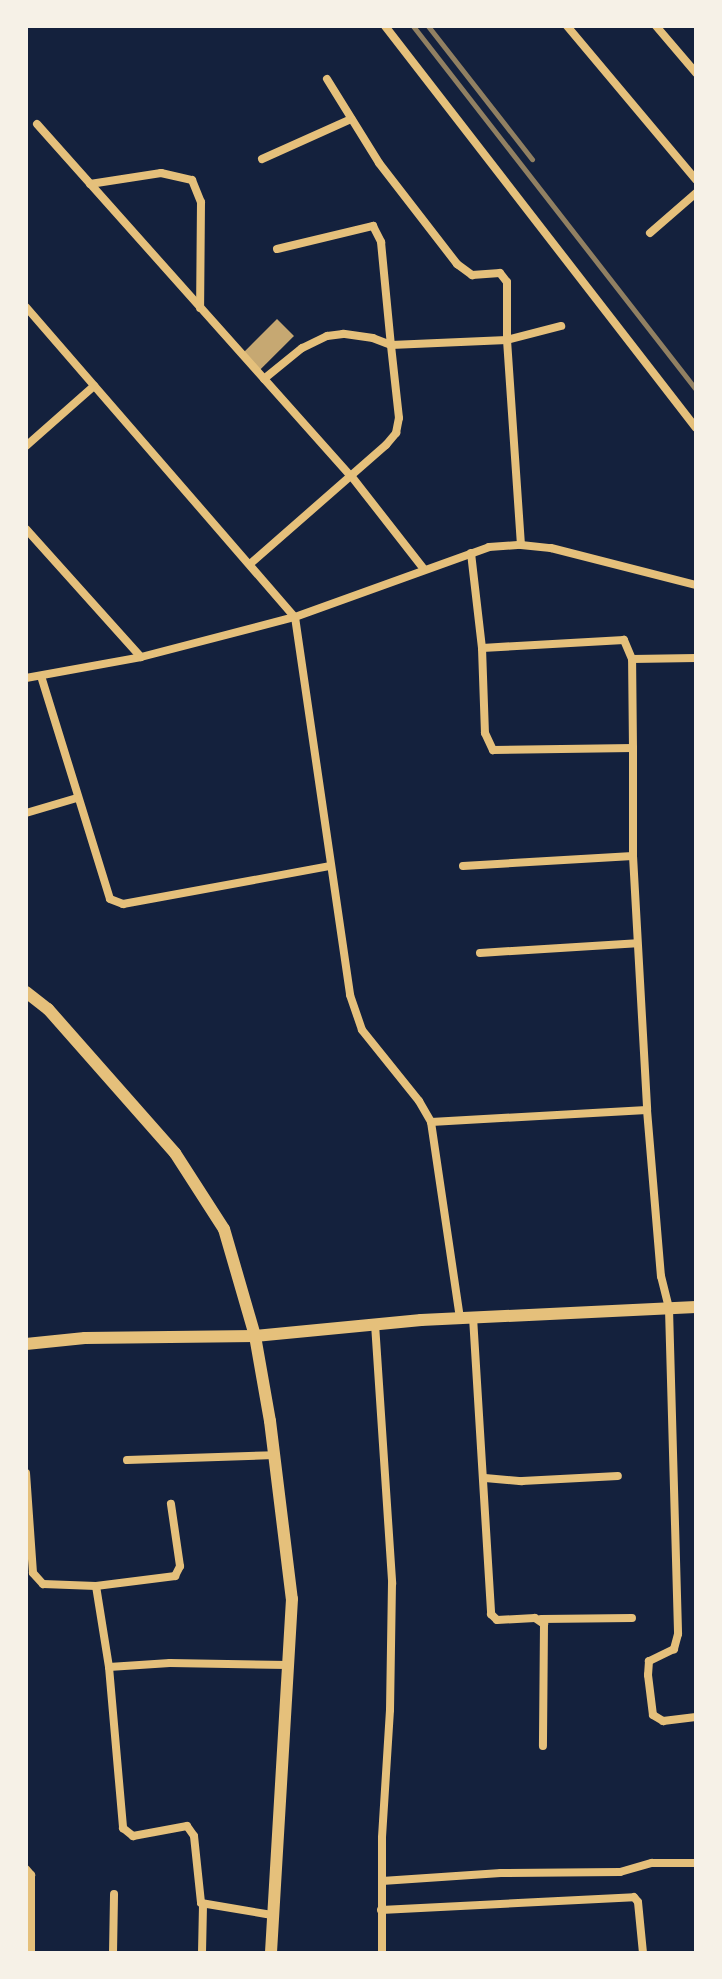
<!DOCTYPE html>
<html>
<head>
<meta charset="utf-8">
<style>
  body { margin:0 }
  #map { position:relative; width:722px; height:1979px; overflow:hidden; background:#14213d; font-family:"Source Serif 4",serif }
  div>[style] { position:absolute }
  .building>* { inset:0; background:#c6a872; transform-origin:0 0 }
  .minor>* { height:8px; margin:-4px; padding:0 4px; transform-origin:4px; border-radius:4px; background:#e5c07b }
  .secondary>* { height:12px; margin:-6px; padding:0 6px; transform-origin:6px; border-radius:6px; background:#e5c07b }
  .rail>* { height:5px; margin:-2.5px; padding:0 2.5px; transform-origin:2.5px; border-radius:2.5px; background:#918062 }
  span { translate:-50% -50%; white-space:nowrap; text-align:center; line-height:1.15; -webkit-text-stroke:8px #f6f1e7; paint-order:stroke }
  .frame { position:absolute; inset:0; border:28px solid #f6f1e7; pointer-events:none }
</style>
</head>
<body>
<div id="map">
  <div class="building">
    <div style="left:277px;top:319px;width:24px;height:49px;rotate:45deg"></div>
  </div>
  <div class="minor">
    <div style="left:385px;top:26px;width:508px;rotate:52.27deg"></div>
    <div style="left:567px;top:26px;width:201px;rotate:50deg"></div>
    <div style="left:656px;top:26px;width:62px;rotate:49.6deg"></div>
    <div style="left:327px;top:79px;width:99px;rotate:58.2deg"></div>
    <div style="left:379px;top:163px;width:128px;rotate:52.3deg"></div>
    <div style="left:457px;top:264px;width:19px;rotate:36deg"></div>
    <div style="left:472px;top:275px;width:28px;rotate:-4deg"></div>
    <div style="left:500px;top:273px;width:11px;rotate:52deg"></div>
    <div style="left:507px;top:282px;width:58px;rotate:90deg"></div>
    <div style="left:507px;top:340px;width:205px;rotate:86.1deg"></div>
    <div style="left:37px;top:124px;width:473px;rotate:48.3deg"></div>
    <div style="left:352px;top:477px;width:117px;rotate:52deg"></div>
    <div style="left:262px;top:159px;width:98px;rotate:-24.2deg"></div>
    <div style="left:90px;top:184px;width:72px;rotate:-8.8deg"></div>
    <div style="left:161px;top:173px;width:32px;rotate:13deg"></div>
    <div style="left:192px;top:180px;width:24px;rotate:68deg"></div>
    <div style="left:201px;top:202px;width:106px;rotate:90.5deg"></div>
    <div style="left:650px;top:233px;width:61px;rotate:-41deg"></div>
    <div style="left:277px;top:249px;width:99px;rotate:-13.5deg"></div>
    <div style="left:373px;top:226px;width:18px;rotate:63deg"></div>
    <div style="left:381px;top:242px;width:103px;rotate:84.5deg"></div>
    <div style="left:391px;top:345px;width:116px;rotate:-2.5deg"></div>
    <div style="left:507px;top:340px;width:56px;rotate:-14.5deg"></div>
    <div style="left:26px;top:307px;width:410px;rotate:49.1deg"></div>
    <div style="left:295px;top:617px;width:382px;rotate:81.7deg"></div>
    <div style="left:350px;top:995px;width:37px;rotate:71deg"></div>
    <div style="left:362px;top:1030px;width:91px;rotate:51.2deg"></div>
    <div style="left:419px;top:1101px;width:24px;rotate:60deg"></div>
    <div style="left:431px;top:1122px;width:198px;rotate:81.6deg"></div>
    <div style="left:26px;top:446px;width:91px;rotate:-41.4deg"></div>
    <div style="left:26px;top:529px;width:172px;rotate:48.1deg"></div>
    <div style="left:471px;top:553px;width:96px;rotate:83.4deg"></div>
    <div style="left:482px;top:648px;width:85px;rotate:88deg"></div>
    <div style="left:485px;top:733px;width:19px;rotate:65deg"></div>
    <div style="left:493px;top:750px;width:140px;rotate:-0.8deg"></div>
    <div style="left:633px;top:748px;width:89px;rotate:-90.6deg"></div>
    <div style="left:632px;top:659px;width:21px;rotate:-113deg"></div>
    <div style="left:624px;top:640px;width:142px;rotate:176.8deg"></div>
    <div style="left:250px;top:564px;width:181px;rotate:-41.2deg"></div>
    <div style="left:386px;top:445px;width:16px;rotate:-50deg"></div>
    <div style="left:396px;top:433px;width:15px;rotate:-79deg"></div>
    <div style="left:399px;top:418px;width:73px;rotate:-96.3deg"></div>
    <div style="left:391px;top:345px;width:19px;rotate:-159deg"></div>
    <div style="left:373px;top:338px;width:30px;rotate:-172deg"></div>
    <div style="left:343px;top:334px;width:16px;rotate:173deg"></div>
    <div style="left:327px;top:336px;width:28px;rotate:154deg"></div>
    <div style="left:302px;top:348px;width:49px;rotate:140.8deg"></div>
    <div style="left:632px;top:659px;width:64px;rotate:-0.9deg"></div>
    <div style="left:41px;top:676px;width:233px;rotate:72.8deg"></div>
    <div style="left:110px;top:899px;width:14px;rotate:21deg"></div>
    <div style="left:123px;top:904px;width:211px;rotate:-10.4deg"></div>
    <div style="left:26px;top:678px;width:117px;rotate:-10.3deg"></div>
    <div style="left:141px;top:657px;width:159px;rotate:-14.6deg"></div>
    <div style="left:295px;top:617px;width:206px;rotate:-19.8deg"></div>
    <div style="left:489px;top:547px;width:32px;rotate:-4deg"></div>
    <div style="left:521px;top:545px;width:30px;rotate:6deg"></div>
    <div style="left:551px;top:548px;width:150px;rotate:14.3deg"></div>
    <div style="left:633px;top:748px;width:108px;rotate:90deg"></div>
    <div style="left:633px;top:856px;width:254px;rotate:86.8deg"></div>
    <div style="left:647px;top:1110px;width:167px;rotate:85.2deg"></div>
    <div style="left:661px;top:1276px;width:34px;rotate:76deg"></div>
    <div style="left:669px;top:1309px;width:325px;rotate:88.4deg"></div>
    <div style="left:678px;top:1634px;width:16px;rotate:105deg"></div>
    <div style="left:674px;top:1649px;width:28px;rotate:154deg"></div>
    <div style="left:649px;top:1661px;width:14px;rotate:94deg"></div>
    <div style="left:648px;top:1675px;width:40px;rotate:82.9deg"></div>
    <div style="left:653px;top:1715px;width:12px;rotate:31deg"></div>
    <div style="left:663px;top:1721px;width:33px;rotate:-7deg"></div>
    <div style="left:26px;top:813px;width:53px;rotate:-16.4deg"></div>
    <div style="left:463px;top:866px;width:170px;rotate:-3.4deg"></div>
    <div style="left:480px;top:953px;width:157px;rotate:-3.6deg"></div>
    <div style="left:431px;top:1122px;width:216px;rotate:-3.2deg"></div>
    <div style="left:473px;top:1317px;width:298px;rotate:86.5deg"></div>
    <div style="left:491px;top:1614px;width:8px;rotate:45deg"></div>
    <div style="left:497px;top:1620px;width:38px;rotate:-3deg"></div>
    <div style="left:535px;top:1618px;width:11px;rotate:34deg"></div>
    <div style="left:544px;top:1624px;width:122px;rotate:90.5deg"></div>
    <div style="left:375px;top:1324px;width:260px;rotate:86.2deg"></div>
    <div style="left:392px;top:1583px;width:127px;rotate:90.9deg"></div>
    <div style="left:390px;top:1710px;width:128px;rotate:93.6deg"></div>
    <div style="left:382px;top:1838px;width:115px;rotate:90deg"></div>
    <div style="left:127px;top:1460px;width:147px;rotate:-1.9deg"></div>
    <div style="left:26px;top:1473px;width:100px;rotate:86deg"></div>
    <div style="left:33px;top:1573px;width:15px;rotate:48deg"></div>
    <div style="left:43px;top:1584px;width:53px;rotate:2.2deg"></div>
    <div style="left:96px;top:1586px;width:80px;rotate:-7.2deg"></div>
    <div style="left:175px;top:1576px;width:11px;rotate:-63deg"></div>
    <div style="left:180px;top:1566px;width:63px;rotate:-98.3deg"></div>
    <div style="left:485px;top:1478px;width:37px;rotate:5deg"></div>
    <div style="left:522px;top:1481px;width:96px;rotate:-3deg"></div>
    <div style="left:96px;top:1586px;width:82px;rotate:80.9deg"></div>
    <div style="left:109px;top:1667px;width:162px;rotate:85deg"></div>
    <div style="left:123px;top:1828px;width:13px;rotate:39deg"></div>
    <div style="left:133px;top:1836px;width:55px;rotate:-10.5deg"></div>
    <div style="left:187px;top:1826px;width:12px;rotate:55deg"></div>
    <div style="left:194px;top:1836px;width:67px;rotate:84deg"></div>
    <div style="left:201px;top:1903px;width:72px;rotate:9.6deg"></div>
    <div style="left:541px;top:1619px;width:91px;rotate:-0.6deg"></div>
    <div style="left:109px;top:1667px;width:61px;rotate:-3.8deg"></div>
    <div style="left:170px;top:1663px;width:118px;rotate:1deg"></div>
    <div style="left:26px;top:1869px;width:8px;rotate:50deg"></div>
    <div style="left:31px;top:1875px;width:78px;rotate:90deg"></div>
    <div style="left:382px;top:1881px;width:119px;rotate:-3.8deg"></div>
    <div style="left:501px;top:1873px;width:119px;rotate:-0.5deg"></div>
    <div style="left:620px;top:1872px;width:33px;rotate:-16deg"></div>
    <div style="left:652px;top:1863px;width:44px"></div>
    <div style="left:381px;top:1910px;width:253px;rotate:-2.9deg"></div>
    <div style="left:634px;top:1897px;width:6px;rotate:51deg"></div>
    <div style="left:638px;top:1902px;width:51px;rotate:84.4deg"></div>
    <div style="left:113px;top:1953px;width:59px;rotate:-89deg"></div>
    <div style="left:202px;top:1953px;width:48px;rotate:-88.8deg"></div>
  </div>
  <div class="secondary">
    <div style="left:26px;top:992px;width:28px;rotate:38deg"></div>
    <div style="left:48px;top:1009px;width:192px;rotate:48.6deg"></div>
    <div style="left:175px;top:1153px;width:90px;rotate:57.2deg"></div>
    <div style="left:224px;top:1229px;width:111px;rotate:73.8deg"></div>
    <div style="left:255px;top:1336px;width:86px;rotate:80deg"></div>
    <div style="left:270px;top:1421px;width:179px;rotate:83deg"></div>
    <div style="left:292px;top:1599px;width:355px;rotate:93.4deg"></div>
    <div style="left:26px;top:1344px;width:59px;rotate:-5.8deg"></div>
    <div style="left:85px;top:1338px;width:170px;rotate:-0.7deg"></div>
    <div style="left:255px;top:1336px;width:167px;rotate:-5.5deg"></div>
    <div style="left:421px;top:1320px;width:275px;rotate:-2.7deg"></div>
  </div>
  <div class="rail">
    <div style="left:413px;top:26px;width:460px;rotate:52.1deg"></div>
    <div style="left:428px;top:26px;width:169px;rotate:52deg"></div>
  </div>
  <div class="frame"></div>
</div>
</body>
</html>
